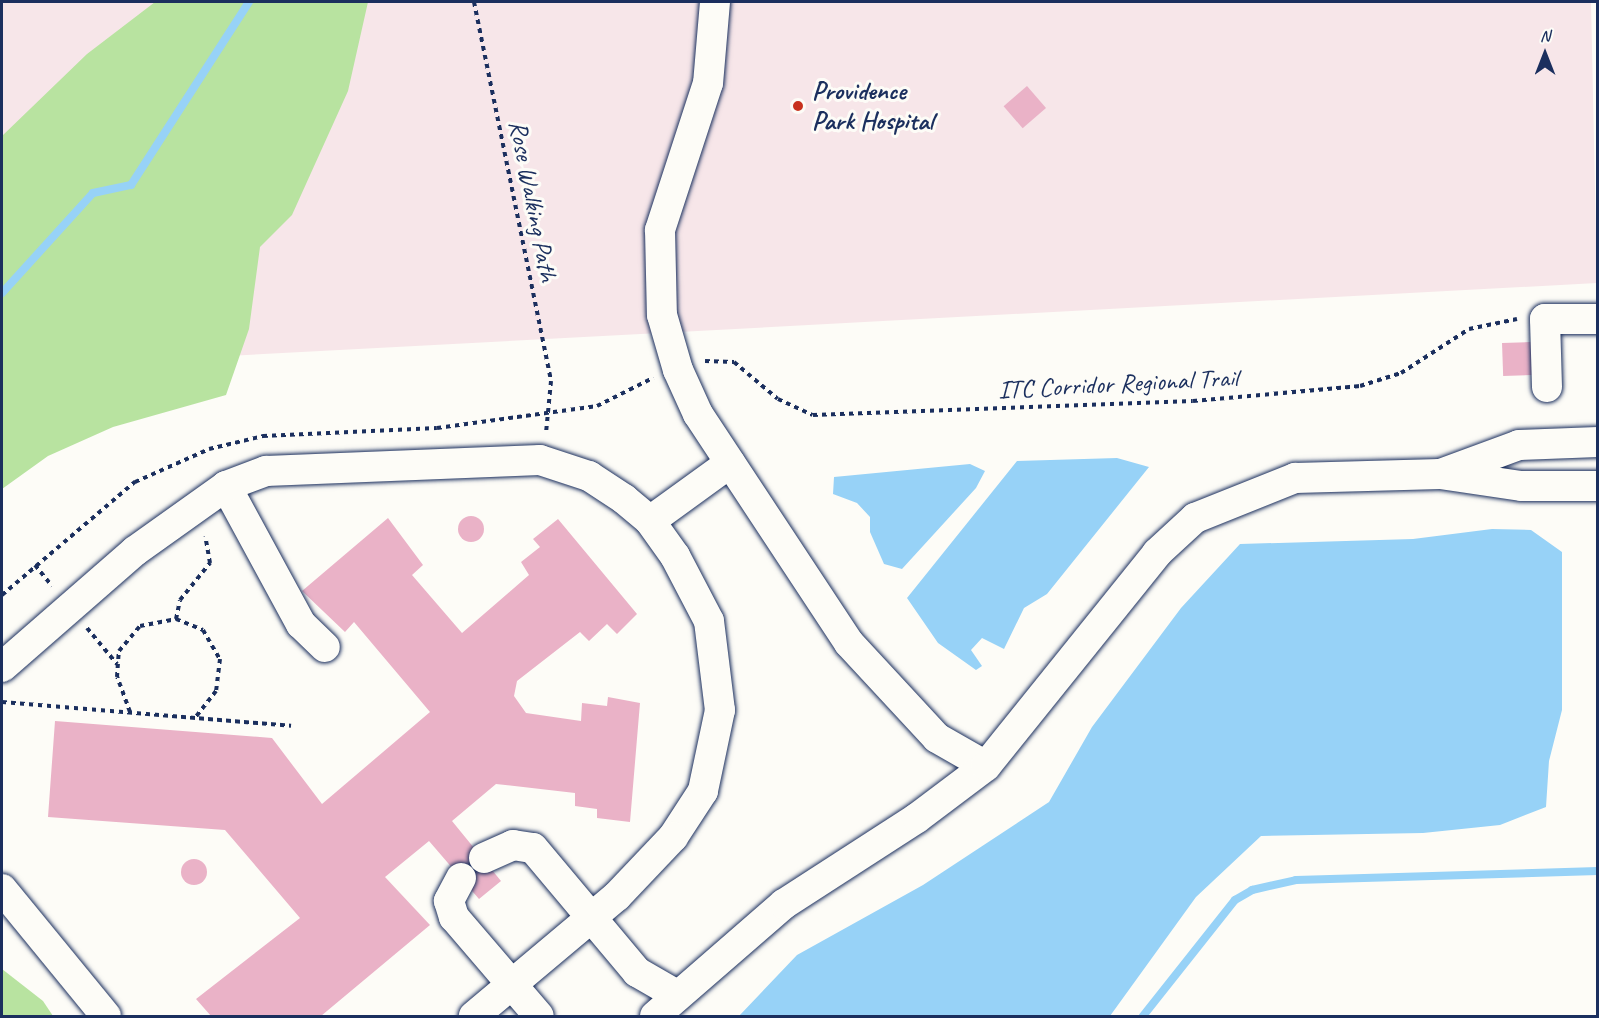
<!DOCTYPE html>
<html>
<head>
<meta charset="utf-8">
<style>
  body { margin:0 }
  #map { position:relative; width:1599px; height:1018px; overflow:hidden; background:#fdfcf7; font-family:Caveat,sans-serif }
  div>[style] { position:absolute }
  .built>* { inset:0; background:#f7e6e9 }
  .green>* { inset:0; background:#b8e3a0 }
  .water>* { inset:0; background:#97d2f7 }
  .stream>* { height:8px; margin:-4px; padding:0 4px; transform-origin:4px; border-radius:4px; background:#97d2f7 }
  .building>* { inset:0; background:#eab2c7; transform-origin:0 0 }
  .round { border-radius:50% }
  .path>* { height:4px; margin-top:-2px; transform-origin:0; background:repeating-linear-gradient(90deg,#1b2f5e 0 4.5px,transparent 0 9px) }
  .roads { filter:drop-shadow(0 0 2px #1b2f5e) drop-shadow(0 0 2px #1b2f5e) }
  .minor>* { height:30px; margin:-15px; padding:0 15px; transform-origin:15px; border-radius:15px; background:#fdfcf7 }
  .dots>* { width:16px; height:16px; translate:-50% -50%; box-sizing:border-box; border:3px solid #fdfcf7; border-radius:50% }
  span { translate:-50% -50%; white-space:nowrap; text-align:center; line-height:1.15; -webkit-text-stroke:6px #fdfcf7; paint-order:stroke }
  .poi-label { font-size:26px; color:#1b2f5e; font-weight:700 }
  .left { translate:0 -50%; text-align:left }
  .street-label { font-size:26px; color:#1b2f5e }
  .frame { position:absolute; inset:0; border:3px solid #1b2f5e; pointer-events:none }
  .north { position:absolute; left:1515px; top:24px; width:60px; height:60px; -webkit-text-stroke:4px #fdfcf7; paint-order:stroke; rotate:0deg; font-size:16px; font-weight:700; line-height:24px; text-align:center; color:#1b2f5e }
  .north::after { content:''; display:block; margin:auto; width:21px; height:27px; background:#1b2f5e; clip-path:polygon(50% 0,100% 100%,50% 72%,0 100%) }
</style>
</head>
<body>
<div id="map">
  <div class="built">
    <div style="clip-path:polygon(2px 2px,1591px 2px,1597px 283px,2px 368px)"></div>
  </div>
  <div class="green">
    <div style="clip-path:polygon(155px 2px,368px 2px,348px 91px,292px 215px,260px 247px,249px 329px,226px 395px,113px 427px,48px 456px,2px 489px,2px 136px,87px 54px)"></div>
    <div style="clip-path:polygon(2px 969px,43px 1001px,53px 1016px,2px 1016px)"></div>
  </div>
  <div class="water">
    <div style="clip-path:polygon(1117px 458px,1149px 467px,1047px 594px,1024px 608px,1004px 649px,982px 638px,971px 650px,982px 666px,976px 670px,938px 643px,907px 598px,1017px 461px)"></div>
    <div style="clip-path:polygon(970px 464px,985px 471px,976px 488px,902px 569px,884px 564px,870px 532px,870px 517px,857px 503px,833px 494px,834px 477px)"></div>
    <div style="clip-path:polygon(1492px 529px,1531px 530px,1562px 552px,1562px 710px,1549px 761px,1546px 807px,1500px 825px,1423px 833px,1261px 836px,1196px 897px,1110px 1016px,739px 1016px,797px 955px,923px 885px,1049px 802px,1092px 727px,1181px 608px,1240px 544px,1413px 539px)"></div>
  </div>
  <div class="stream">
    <div style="left:2px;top:293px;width:135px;rotate:-47.7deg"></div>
    <div style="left:93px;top:193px;width:39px;rotate:-12deg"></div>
    <div style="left:131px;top:185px;width:218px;rotate:-57.2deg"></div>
    <div style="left:1143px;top:1016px;width:148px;rotate:-51.6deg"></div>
    <div style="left:1235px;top:900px;width:20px;rotate:-30deg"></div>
    <div style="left:1252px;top:890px;width:45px;rotate:-12.8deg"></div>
    <div style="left:1296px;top:880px;width:302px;rotate:-1.7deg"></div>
  </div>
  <div class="building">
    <div style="left:1027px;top:86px;width:29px;height:31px;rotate:49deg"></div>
    <div style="left:1531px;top:342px;width:33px;height:29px;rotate:88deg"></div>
    <div class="round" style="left:458px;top:516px;width:26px;height:26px"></div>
    <div style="clip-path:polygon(388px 518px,423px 565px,412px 575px,462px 633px,529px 575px,521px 562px,540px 547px,533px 539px,558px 519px,637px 614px,617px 634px,607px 624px,589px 641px,580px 632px,517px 681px,514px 696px,526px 713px,581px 721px,582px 703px,607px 706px,608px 697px,640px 703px,630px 822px,597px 818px,597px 809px,575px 806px,575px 793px,496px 784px,452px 821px,501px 881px,479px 899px,429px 841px,385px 877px,430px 925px,321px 1016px,211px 1016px,196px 999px,300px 918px,225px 830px,48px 817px,55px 721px,272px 738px,322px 804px,430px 712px,354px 622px,345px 632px,302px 591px)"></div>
    <div class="round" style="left:181px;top:859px;width:26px;height:26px"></div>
  </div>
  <div class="path">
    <div style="left:474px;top:2px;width:387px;rotate:78.5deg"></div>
    <div style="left:551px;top:381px;width:52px;rotate:95.5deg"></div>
    <div style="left:705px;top:361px;width:29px;rotate:2deg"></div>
    <div style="left:734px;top:362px;width:57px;rotate:40.1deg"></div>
    <div style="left:778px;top:399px;width:38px;rotate:25deg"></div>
    <div style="left:813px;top:415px;width:380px;rotate:-2.1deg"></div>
    <div style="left:1193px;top:401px;width:168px;rotate:-5.1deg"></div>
    <div style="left:1360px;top:386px;width:43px;rotate:-17.6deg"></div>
    <div style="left:1401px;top:373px;width:81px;rotate:-32.9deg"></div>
    <div style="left:1469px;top:329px;width:49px;rotate:-11.8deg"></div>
    <div style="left:35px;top:565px;width:27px;rotate:51deg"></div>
    <div style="left:2px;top:595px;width:175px;rotate:-40.4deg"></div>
    <div style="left:135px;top:482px;width:81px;rotate:-24deg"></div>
    <div style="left:209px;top:449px;width:56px;rotate:-13.5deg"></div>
    <div style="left:263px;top:436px;width:174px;rotate:-2.6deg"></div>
    <div style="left:437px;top:428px;width:162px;rotate:-7.8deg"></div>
    <div style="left:597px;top:406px;width:63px;rotate:-26.6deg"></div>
    <div style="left:176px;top:619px;width:19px;rotate:-78deg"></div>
    <div style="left:180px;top:600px;width:48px;rotate:-51deg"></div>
    <div style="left:210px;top:563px;width:27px;rotate:-100deg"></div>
    <div style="left:87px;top:628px;width:47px;rotate:50.2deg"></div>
    <div style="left:2px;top:702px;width:290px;rotate:4.7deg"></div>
    <div style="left:130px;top:712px;width:37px;rotate:-110deg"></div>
    <div style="left:117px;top:677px;width:26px;rotate:-86deg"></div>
    <div style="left:119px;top:651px;width:33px;rotate:-50deg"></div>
    <div style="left:140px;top:626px;width:37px;rotate:-11deg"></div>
    <div style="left:176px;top:619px;width:29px;rotate:22deg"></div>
    <div style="left:203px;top:630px;width:34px;rotate:60deg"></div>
    <div style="left:220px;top:659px;width:32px;rotate:97deg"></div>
    <div style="left:216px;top:691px;width:34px;rotate:128deg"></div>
  </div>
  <div class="roads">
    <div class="minor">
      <div style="left:715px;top:2px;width:81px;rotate:94.9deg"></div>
      <div style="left:708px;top:83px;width:155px;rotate:108.1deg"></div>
      <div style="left:660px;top:230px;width:85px;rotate:88.7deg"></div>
      <div style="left:662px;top:315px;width:57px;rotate:73.8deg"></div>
      <div style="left:678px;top:370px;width:48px;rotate:65.6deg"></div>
      <div style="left:698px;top:414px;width:274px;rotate:56.6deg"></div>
      <div style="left:849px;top:643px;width:129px;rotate:47.2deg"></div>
      <div style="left:937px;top:738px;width:56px;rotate:29.7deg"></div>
      <div style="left:1547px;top:387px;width:68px;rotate:-91.7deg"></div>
      <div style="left:1545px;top:319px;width:53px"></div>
      <div style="left:1443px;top:473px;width:81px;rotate:-20.2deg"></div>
      <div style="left:1519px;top:445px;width:79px;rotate:-2.2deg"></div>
      <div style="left:226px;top:486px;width:157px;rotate:61.5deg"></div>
      <div style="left:301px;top:624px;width:33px;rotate:44deg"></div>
      <div style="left:650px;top:521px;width:99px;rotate:-35.9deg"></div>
      <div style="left:2px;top:667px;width:176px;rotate:-41.1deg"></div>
      <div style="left:135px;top:551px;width:112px;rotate:-35.5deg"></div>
      <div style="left:226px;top:486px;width:43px;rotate:-20.6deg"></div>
      <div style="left:266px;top:471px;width:274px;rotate:-2.3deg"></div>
      <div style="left:540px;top:460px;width:52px;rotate:18.1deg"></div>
      <div style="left:589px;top:476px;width:42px;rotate:33.3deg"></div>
      <div style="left:624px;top:499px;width:34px;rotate:40deg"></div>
      <div style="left:650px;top:521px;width:43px;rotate:54.5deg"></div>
      <div style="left:675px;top:556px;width:73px;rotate:62.4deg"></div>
      <div style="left:709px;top:621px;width:90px;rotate:83deg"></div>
      <div style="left:720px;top:710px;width:83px;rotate:101.9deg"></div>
      <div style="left:703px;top:791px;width:55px;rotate:123.1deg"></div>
      <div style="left:673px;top:837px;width:81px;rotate:133.5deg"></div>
      <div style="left:617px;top:896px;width:187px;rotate:140deg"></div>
      <div style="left:484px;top:858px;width:32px;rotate:-24deg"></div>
      <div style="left:513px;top:845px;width:20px;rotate:9deg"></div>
      <div style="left:533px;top:848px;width:162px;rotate:50deg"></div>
      <div style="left:637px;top:972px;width:46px;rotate:29.9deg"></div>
      <div style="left:461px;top:878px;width:26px;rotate:118deg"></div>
      <div style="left:449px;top:901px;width:17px;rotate:73deg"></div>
      <div style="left:454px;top:917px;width:130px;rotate:49.4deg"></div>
      <div style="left:2px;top:889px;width:164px;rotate:50.7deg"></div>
      <div style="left:655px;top:1016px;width:171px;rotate:-41deg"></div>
      <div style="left:784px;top:904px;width:158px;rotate:-32.9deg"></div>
      <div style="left:917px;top:818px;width:86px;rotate:-37deg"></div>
      <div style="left:986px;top:766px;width:273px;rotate:-51.2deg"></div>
      <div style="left:1157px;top:553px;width:52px;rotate:-42.6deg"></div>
      <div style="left:1195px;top:518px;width:108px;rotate:-21.8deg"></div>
      <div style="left:1295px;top:478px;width:145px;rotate:-1.6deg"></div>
      <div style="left:1440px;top:474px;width:82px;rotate:8.4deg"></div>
      <div style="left:1521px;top:486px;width:77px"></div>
    </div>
  </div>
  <div class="dots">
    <div style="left:798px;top:106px;background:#c8321e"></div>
  </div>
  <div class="poi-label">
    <span class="left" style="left:812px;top:106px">Providence<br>Park Hospital</span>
  </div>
  <div class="street-label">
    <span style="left:533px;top:201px;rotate:79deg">Rose Walking Path</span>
    <span style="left:1118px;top:384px;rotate:-3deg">ITC Corridor Regional Trail</span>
  </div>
  <div class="frame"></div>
  <div class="north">N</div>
</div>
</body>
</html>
